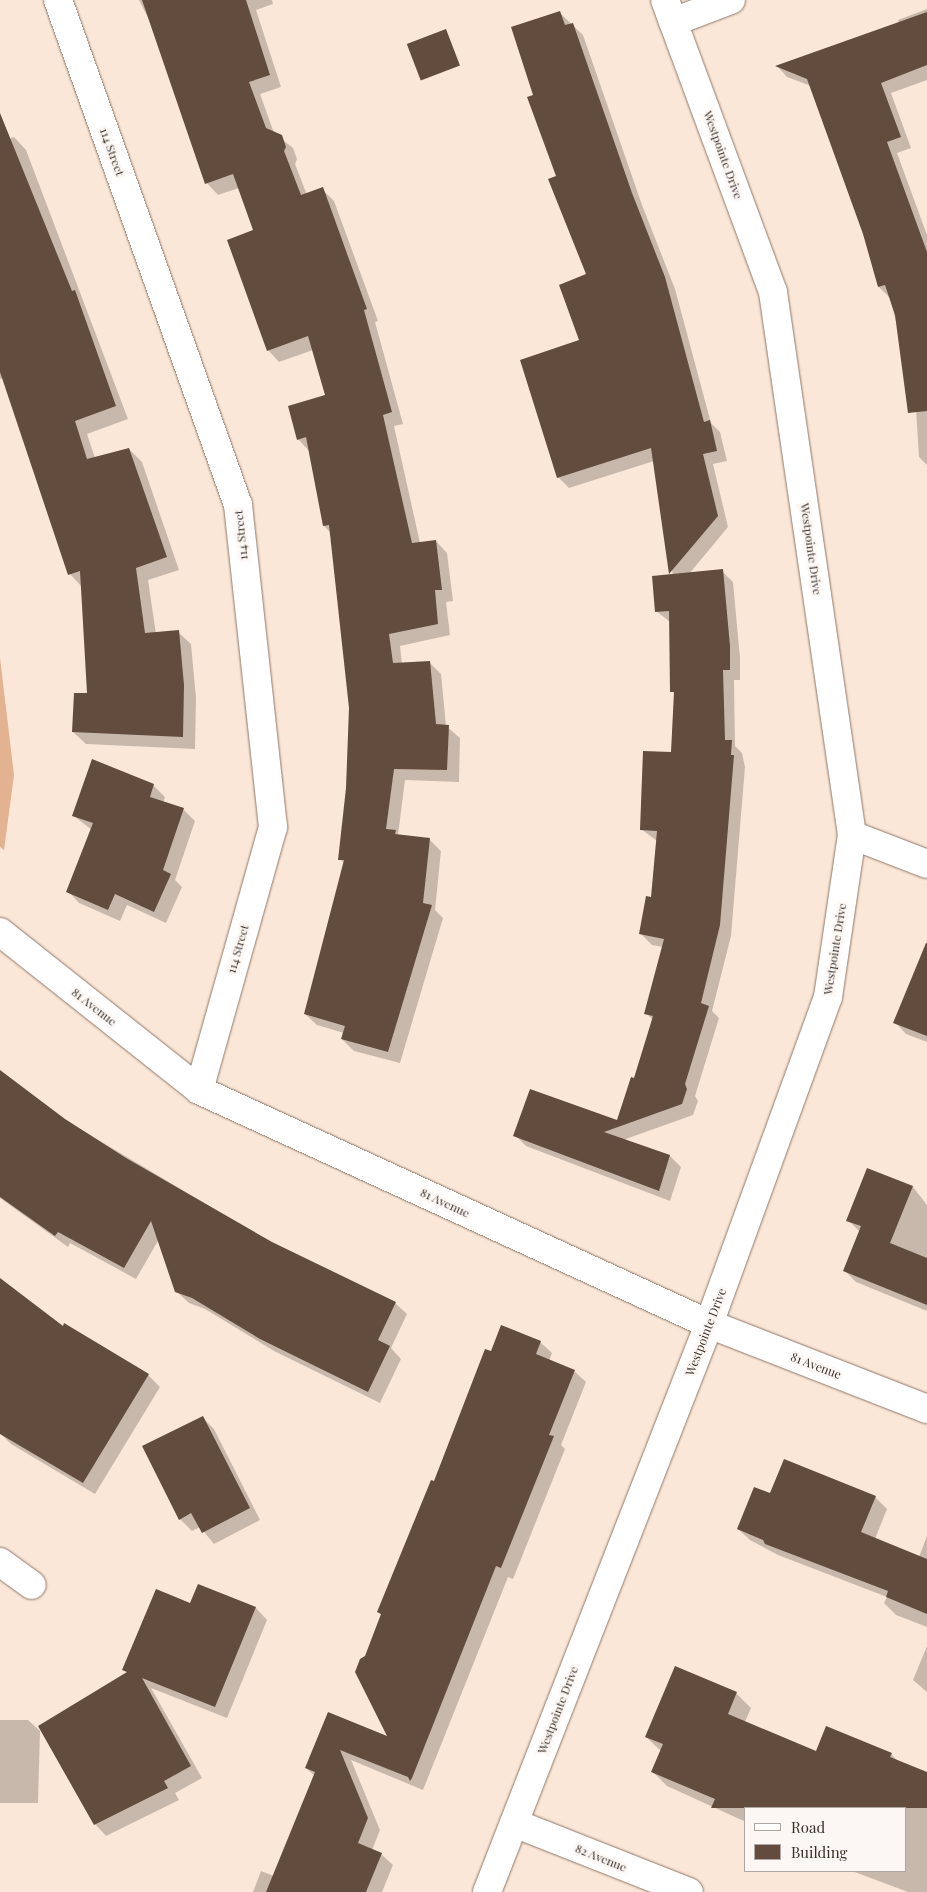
<!DOCTYPE html>
<html>
<head>
<meta charset="utf-8">
<style>
  body { margin:0 }
  #map { position:relative; width:927px; height:1892px; overflow:hidden; background:#fbe7d8; font-family:"Playfair Display",serif }
  div>[style] { position:absolute }
  .green>* { inset:0; background:#e3b391 }
  .shadow>* { inset:0; background:#0003 }
  .building>* { inset:0; background:#614c3d; transform-origin:0 0 }
  .roads { filter:drop-shadow(0 0 1px #8e7868) drop-shadow(0 0 1px #8e7868) }
  .minor>* { height:28px; margin:-14px; padding:0 14px; transform-origin:14px; border-radius:14px; background:#fff }
  span { translate:-50% -50%; white-space:nowrap; text-align:center; line-height:1.15; -webkit-text-stroke:5px #fcf7f4; paint-order:stroke }
  .street-label { font-size:12px; color:#392f28 }
  .legend { position:absolute; left:744px; top:1807px; width:162px; height:65px; box-sizing:border-box; background:#fcf7f4; border:1px solid #aea7a2; margin:0; padding:6px 9px; list-style:none; font-size:15px; color:#392f28 }
  .legend li { display:flex; align-items:center; gap:10px; height:25px }
  .legend b { width:25px; border:1px solid #aea7a2 }
</style>
</head>
<body>
<div id="map">
  <div class="green">
    <div style="clip-path:polygon(0 658px,14px 775px,4px 850px,0 847px)"></div>
  </div>
  <div class="shadow">
    <div style="clip-path:polygon(139px 0,272px 0,273px 4px,256px 10px,281px 87px,260px 94px,274px 133px,293px 148px,297px 159px,295px 164px,307px 195px,322px 189px,334px 201px,378px 321px,375px 322px,403px 424px,394px 426px,420px 543px,436px 541px,447px 553px,453px 601px,446px 602px,450px 635px,400px 646px,402px 664px,429px 662px,441px 674px,446px 726px,460px 738px,459px 782px,405px 780px,398px 835px,429px 839px,441px 851px,435px 910px,443px 918px,400px 1063px,354px 1051px,342px 1039px,344px 1033px,317px 1025px,305px 1014px,344px 863px,340px 859px,348px 788px,350px 708px,331px 533px,324px 526px,309px 451px,298px 439px,327px 396px,313px 350px,279px 362px,268px 350px,254px 231px,239px 188px,218px 195px,207px 183px,152px 25px)"></div>
    <div style="clip-path:polygon(927px 9px,927px 80px,891px 93px,911px 148px,897px 153px,927px 235px,927px 465px,919px 457px,915px 394px,890px 298px,879px 287px,864px 233px,811px 86px,787px 77px,778px 67px,899px 23px,898px 20px)"></div>
    <div style="clip-path:polygon(560px 13px,583px 35px,642px 205px,675px 289px,711px 423px,720px 432px,727px 461px,713px 464px,728px 527px,689px 574px,722px 571px,733px 582px,740px 658px,740px 680px,734px 680px,735px 746px,742px 753px,745px 767px,731px 936px,712px 1011px,719px 1018px,695px 1096px,698px 1101px,693px 1115px,623px 1140px,670px 1156px,681px 1167px,670px 1201px,526px 1146px,515px 1135px,618px 1122px,634px 1079px,653px 1020px,646px 1013px,663px 947px,652px 945px,641px 934px,652px 898px,657px 841px,641px 829px,672px 754px,675px 694px,672px 691px,670px 622px,656px 611px,673px 576px,654px 461px,569px 488px,558px 477px,581px 340px,588px 275px,534px 96px)"></div>
    <div style="clip-path:polygon(14px 137px,26px 150px,128px 419px,87px 434px,95px 458px,129px 449px,142px 462px,179px 570px,148px 580px,156px 634px,178px 632px,191px 644px,196px 698px,195px 749px,86px 744px,73px 732px,88px 695px,82px 587px,70px 574px,3px 378px,0 379px,0 142px)"></div>
    <div style="clip-path:polygon(153px 785px,165px 797px,163px 803px,183px 809px,195px 821px,175px 880px,182px 887px,166px 923px,127px 905px,120px 921px,79px 903px,68px 891px,92px 830px,74px 816px)"></div>
    <div style="clip-path:polygon(927px 944px,927px 1042px,906px 1034px,895px 1022px)"></div>
    <div style="clip-path:polygon(0 1071px,65px 1120px,271px 1243px,395px 1303px,407px 1314px,391px 1348px,401px 1359px,380px 1403px,274px 1351px,205px 1309px,189px 1303px,176px 1291px,159px 1239px,136px 1279px,70px 1243px,68px 1247px,0 1198px)"></div>
    <div style="clip-path:polygon(868px 1170px,913px 1187px,927px 1205px,927px 1311px,856px 1282px,845px 1271px,860px 1232px,848px 1220px)"></div>
    <div style="clip-path:polygon(0 1303px,148px 1375px,160px 1387px,95px 1494px,11px 1444px,0 1433px)"></div>
    <div style="clip-path:polygon(540px 1342px,552px 1353px,549px 1361px,574px 1371px,586px 1382px,561px 1445px,565px 1449px,513px 1579px,508px 1577px,423px 1790px,351px 1760px,380px 1830px,372px 1850px,381px 1854px,393px 1865px,382px 1892px,253px 1892px,261px 1871px,274px 1876px,315px 1776px,306px 1768px,328px 1713px,390px 1738px,366px 1657px,382px 1615px,378px 1612px,492px 1353px)"></div>
    <div style="clip-path:polygon(202px 1417px,214px 1429px,260px 1520px,214px 1544px,200px 1527px,192px 1531px,180px 1519px)"></div>
    <div style="clip-path:polygon(771px 1495px,875px 1497px,887px 1509px,875px 1539px,919px 1557px,927px 1536px,927px 1627px,896px 1615px,884px 1603px,887px 1597px,778px 1555px,750px 1540px,738px 1529px)"></div>
    <div style="clip-path:polygon(199px 1585px,256px 1608px,267px 1620px,227px 1718px,151px 1688px,202px 1778px,175px 1793px,179px 1800px,106px 1836px,95px 1824px,128px 1673px,124px 1670px,191px 1605px)"></div>
    <div style="clip-path:polygon(927px 1646px,927px 1692px,913px 1680px)"></div>
    <div style="clip-path:polygon(736px 1693px,751px 1708px,745px 1722px,816px 1752px,827px 1728px,891px 1754px,899px 1762px,927px 1773px,927px 1892px,908px 1892px,852px 1871px,906px 1871px,906px 1808px,746px 1808px,746px 1822px,667px 1786px,653px 1772px,661px 1751px,646px 1737px)"></div>
    <div style="clip-path:polygon(0 1720px,28px 1720px,40px 1731px,38px 1803px,0 1803px)"></div>
  </div>
  <div class="building">
    <div style="clip-path:polygon(142px 0,246px 0,270px 75px,249px 82px,266px 128px,282px 135px,286px 147px,284px 151px,301px 195px,323px 187px,367px 309px,364px 310px,392px 412px,383px 415px,412px 543px,436px 540px,442px 590px,435px 590px,438px 624px,389px 634px,393px 663px,430px 661px,436px 724px,449px 725px,447px 770px,394px 769px,386px 829px,396px 830px,395px 834px,430px 838px,423px 903px,432px 905px,388px 1052px,341px 1039px,345px 1026px,304px 1014px,344px 860px,338px 860px,346px 788px,349px 708px,329px 525px,323px 526px,306px 437px,297px 440px,288px 406px,325px 395px,308px 336px,267px 351px,227px 240px,253px 230px,233px 174px,205px 184px)"></div>
    <div style="clip-path:polygon(560px 11px,565px 25px,573px 23px,632px 193px,665px 277px,704px 422px,710px 420px,717px 451px,703px 454px,718px 516px,669px 574px,651px 448px,557px 478px,520px 360px,579px 340px,559px 285px,586px 274px,548px 179px,556px 176px,527px 97px,533px 95px,511px 27px)"></div>
    <div style="clip-path:polygon(927px 12px,927px 65px,881px 83px,901px 137px,887px 142px,927px 252px,927px 411px,908px 413px,895px 315px,885px 285px,878px 287px,863px 234px,807px 79px,775px 66px)"></div>
    <div style="left:446px;top:29px;width:39px;height:42px;rotate:69deg"></div>
    <div style="clip-path:polygon(0 113px,72px 291px,75px 290px,116px 406px,75px 421px,87px 459px,129px 448px,167px 557px,136px 568px,145px 633px,179px 630px,184px 685px,183px 737px,72px 732px,74px 693px,87px 693px,80px 571px,68px 575px,0 372px)"></div>
    <div style="clip-path:polygon(723px 569px,730px 646px,730px 670px,723px 670px,725px 740px,732px 740px,731px 755px,734px 755px,720px 925px,701px 1003px,709px 1006px,685px 1084px,687px 1089px,682px 1104px,604px 1132px,670px 1155px,659px 1191px,513px 1136px,530px 1089px,617px 1120px,631px 1077px,634px 1078px,653px 1016px,644px 1014px,664px 939px,639px 934px,646px 896px,651px 897px,657px 831px,640px 830px,643px 751px,671px 752px,674px 692px,670px 692px,669px 611px,655px 612px,652px 576px)"></div>
    <div style="clip-path:polygon(92px 759px,154px 784px,150px 797px,184px 808px,163px 870px,171px 874px,154px 912px,115px 894px,108px 910px,66px 892px,93px 823px,72px 816px)"></div>
    <div style="clip-path:polygon(926px 943px,927px 943px,927px 1036px,893px 1023px)"></div>
    <div style="clip-path:polygon(0 1070px,65px 1119px,126px 1158px,272px 1242px,396px 1302px,378px 1340px,390px 1346px,368px 1392px,260px 1339px,192px 1298px,175px 1292px,151px 1221px,124px 1268px,58px 1232px,55px 1236px,0 1197px)"></div>
    <div style="clip-path:polygon(867px 1168px,913px 1186px,890px 1243px,927px 1258px,927px 1305px,843px 1271px,861px 1226px,846px 1221px)"></div>
    <div style="clip-path:polygon(0 1278px,63px 1326px,64px 1323px,149px 1374px,83px 1483px,0 1434px)"></div>
    <div style="clip-path:polygon(501px 1325px,541px 1341px,536px 1354px,575px 1370px,549px 1435px,554px 1436px,501px 1568px,496px 1566px,412px 1778px,410px 1781px,408px 1777px,340px 1750px,368px 1818px,358px 1843px,382px 1853px,366px 1892px,266px 1892px,315px 1772px,305px 1768px,328px 1712px,387px 1736px,355px 1672px,360px 1659px,365px 1656px,381px 1614px,377px 1612px,431px 1480px,434px 1481px,485px 1349px,491px 1351px)"></div>
    <div style="clip-path:polygon(203px 1416px,250px 1508px,202px 1533px,191px 1513px,179px 1520px,142px 1446px)"></div>
    <div style="clip-path:polygon(784px 1459px,876px 1496px,861px 1532px,927px 1559px,927px 1614px,886px 1597px,888px 1591px,765px 1544px,763px 1540px,737px 1529px,754px 1487px,770px 1493px)"></div>
    <div style="clip-path:polygon(198px 1584px,256px 1607px,215px 1707px,142px 1678px,191px 1766px,164px 1781px,168px 1788px,94px 1825px,38px 1726px,127px 1672px,122px 1670px,156px 1589px,190px 1603px)"></div>
    <div style="clip-path:polygon(675px 1666px,737px 1692px,728px 1714px,816px 1751px,826px 1726px,892px 1753px,890px 1757px,927px 1772px,927px 1808px,711px 1808px,715px 1799px,651px 1772px,663px 1744px,645px 1737px)"></div>
  </div>
  <div class="roads">
    <div class="minor">
      <div style="left:58px;top:0;width:536px;rotate:70.38deg"></div>
      <div style="left:238px;top:505px;width:324px;rotate:83.8deg"></div>
      <div style="left:273px;top:827px;width:273px;rotate:105.7deg"></div>
      <div style="left:673px;top:22px;width:62px;rotate:-20.8deg"></div>
      <div style="left:852px;top:835px;width:80px;rotate:21.1deg"></div>
      <div style="left:0;top:932px;width:254px;rotate:38.4deg"></div>
      <div style="left:199px;top:1090px;width:561px;rotate:24.65deg"></div>
      <div style="left:709px;top:1324px;width:234px;rotate:21.3deg"></div>
      <div style="left:0;top:1562px;width:39px;rotate:36deg"></div>
      <div style="left:514px;top:1823px;width:188px;rotate:21.5deg"></div>
      <div style="left:487px;top:1892px;width:610px;rotate:-68.65deg"></div>
      <div style="left:709px;top:1324px;width:348px;rotate:-70deg"></div>
      <div style="left:828px;top:997px;width:164px;rotate:-81.6deg"></div>
      <div style="left:852px;top:835px;width:549px;rotate:-98.28deg"></div>
      <div style="left:773px;top:292px;width:311px;rotate:-110.3deg"></div>
    </div>
  </div>
  <div class="street-label">
    <span style="left:112px;top:152px;rotate:70deg">114 Street</span>
    <span style="left:723px;top:155px;rotate:70deg">Westpointe Drive</span>
    <span style="left:241px;top:535px;rotate:-96deg">114 Street</span>
    <span style="left:811px;top:549px;rotate:82deg">Westpointe Drive</span>
    <span style="left:238px;top:949px;rotate:-74deg">114 Street</span>
    <span style="left:835px;top:949px;rotate:-81deg">Westpointe Drive</span>
    <span style="left:94px;top:1007px;rotate:38deg">81 Avenue</span>
    <span style="left:445px;top:1203px;rotate:25deg">81 Avenue</span>
    <span style="left:706px;top:1332px;rotate:-69deg">Westpointe Drive</span>
    <span style="left:816px;top:1366px;rotate:21deg">81 Avenue</span>
    <span style="left:558px;top:1710px;rotate:-69deg">Westpointe Drive</span>
    <span style="left:601px;top:1858px;rotate:22deg">82 Avenue</span>
  </div>
  <ul class="legend">
  <li><b style="height:6px;background:#fff"></b>Road</li>
  <li><b style="height:14px;background:#614c3d"></b>Building</li>
  </ul>
</div>
</body>
</html>
